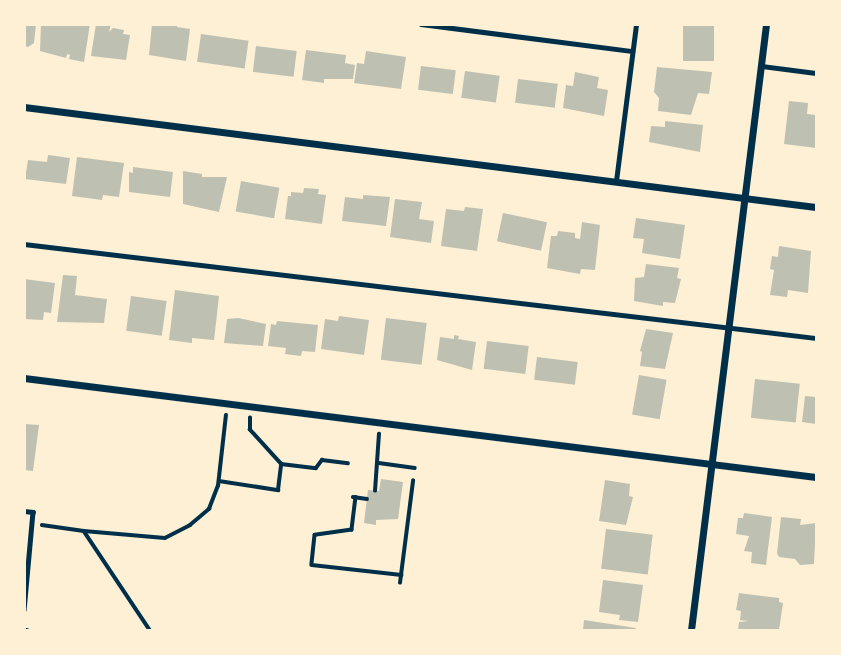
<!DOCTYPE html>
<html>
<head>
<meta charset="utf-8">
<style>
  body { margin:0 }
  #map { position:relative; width:841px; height:655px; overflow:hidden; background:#fdf0d5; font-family:"Zilla Slab",serif }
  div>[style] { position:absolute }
  .building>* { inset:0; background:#bec0b2; transform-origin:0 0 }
  .path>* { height:3.5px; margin:-1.75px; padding:0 1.75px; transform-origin:1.75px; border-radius:1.75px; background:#003049 }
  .service>* { height:4.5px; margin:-2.25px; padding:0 2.25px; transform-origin:2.25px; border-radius:2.25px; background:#003049 }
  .minor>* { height:7px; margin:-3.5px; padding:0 3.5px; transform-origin:3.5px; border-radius:3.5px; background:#003049 }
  span { translate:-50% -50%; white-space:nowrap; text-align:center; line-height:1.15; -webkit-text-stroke:6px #fdf0d5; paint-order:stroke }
  .frame { position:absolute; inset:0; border:26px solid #fdf0d5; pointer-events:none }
</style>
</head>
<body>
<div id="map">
  <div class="building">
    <div style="clip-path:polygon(24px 24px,36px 24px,34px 43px,28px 47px,24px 46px)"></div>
    <div style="clip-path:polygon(41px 24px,90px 24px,84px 62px,69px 59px,70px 55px,67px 54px,66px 58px,40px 51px)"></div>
    <div style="clip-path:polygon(96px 24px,111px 24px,109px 32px,113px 28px,124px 30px,123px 34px,130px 35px,126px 60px,91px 56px)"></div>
    <div style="clip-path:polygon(152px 24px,177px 24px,177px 27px,190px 29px,186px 61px,149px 55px)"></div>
    <div style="left:683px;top:24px;width:31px;height:37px"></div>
    <div style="left:201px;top:34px;width:48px;height:28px;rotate:8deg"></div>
    <div style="left:256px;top:46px;width:41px;height:26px;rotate:7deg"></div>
    <div style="clip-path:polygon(306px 50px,346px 55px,345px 63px,355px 65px,353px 79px,324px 79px,324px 83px,302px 80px)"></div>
    <div style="clip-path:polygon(366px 51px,406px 57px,401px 89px,354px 83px,357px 63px,364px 64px)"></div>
    <div style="left:421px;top:66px;width:35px;height:24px;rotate:7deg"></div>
    <div style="clip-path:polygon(657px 67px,712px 72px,709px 94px,698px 93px,691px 115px,658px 111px,659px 98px,654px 92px)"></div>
    <div style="left:465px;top:71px;width:35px;height:27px;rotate:8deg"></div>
    <div style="clip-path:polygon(575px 72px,599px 77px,597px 88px,608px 90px,604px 116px,563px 108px,566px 85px,573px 86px)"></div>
    <div style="left:518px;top:79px;width:40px;height:24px;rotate:7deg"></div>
    <div style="clip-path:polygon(789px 101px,808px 103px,807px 114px,816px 115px,816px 148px,784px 144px)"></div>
    <div style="clip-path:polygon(665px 121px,703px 125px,700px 152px,649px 142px,651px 126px,665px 127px)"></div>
    <div style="clip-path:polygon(48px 155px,70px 158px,66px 184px,25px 179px,28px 160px,47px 162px)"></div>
    <div style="clip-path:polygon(77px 157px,124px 163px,119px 197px,103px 195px,102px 200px,72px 196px)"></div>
    <div style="clip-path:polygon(133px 167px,173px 172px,170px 197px,129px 192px,129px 172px,133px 173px)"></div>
    <div style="clip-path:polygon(183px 171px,202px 174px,202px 177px,227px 177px,219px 212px,183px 204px)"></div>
    <div style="left:241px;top:181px;width:39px;height:31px;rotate:10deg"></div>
    <div style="clip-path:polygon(304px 188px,319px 189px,318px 194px,326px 195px,322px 224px,285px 219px,288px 196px,291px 196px,291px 192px,303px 193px)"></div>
    <div style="clip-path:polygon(363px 195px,390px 197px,386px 226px,342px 221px,345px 197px,363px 199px)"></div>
    <div style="clip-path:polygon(395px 199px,422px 202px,419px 219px,434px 221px,431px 243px,390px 237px)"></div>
    <div style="clip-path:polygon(465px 207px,483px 209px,477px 251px,441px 246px,446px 209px,464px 211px)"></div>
    <div style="left:503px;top:213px;width:45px;height:29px;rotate:12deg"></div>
    <div style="clip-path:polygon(636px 218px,685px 225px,680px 259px,642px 253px,644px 239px,633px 238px)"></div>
    <div style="clip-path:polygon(582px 222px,600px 225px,595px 270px,581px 269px,580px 274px,547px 268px,551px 236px,557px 236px,558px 231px,575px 233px,575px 238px,580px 239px)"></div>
    <div style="clip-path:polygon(779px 246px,811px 251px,808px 293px,788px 290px,787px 297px,770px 295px,774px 270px,770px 269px,772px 256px,778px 257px)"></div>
    <div style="clip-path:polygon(646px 264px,679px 268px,677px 278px,681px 279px,675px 303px,663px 302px,663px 306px,634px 301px,635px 278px,644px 277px)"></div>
    <div style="clip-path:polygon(63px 275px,77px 276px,75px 295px,107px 299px,104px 323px,57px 322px)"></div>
    <div style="clip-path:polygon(24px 279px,55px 283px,51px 313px,44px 312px,43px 320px,24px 319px)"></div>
    <div style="clip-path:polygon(175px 290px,219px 296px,214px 340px,192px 338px,192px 343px,169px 340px)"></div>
    <div style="left:131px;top:296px;width:36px;height:35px;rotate:8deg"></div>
    <div style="clip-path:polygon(339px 316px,369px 320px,364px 355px,321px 349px,325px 319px,338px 321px)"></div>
    <div style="clip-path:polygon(238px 318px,266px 324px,263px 346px,224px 343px,227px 319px)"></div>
    <div style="left:386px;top:318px;width:41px;height:42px;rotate:7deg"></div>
    <div style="clip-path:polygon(277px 321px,318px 325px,315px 352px,302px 351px,301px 356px,285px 354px,286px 348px,268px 346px,271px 324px,276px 325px)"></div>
    <div style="clip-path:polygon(646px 329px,673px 333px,665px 369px,640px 366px,642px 352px,640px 351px)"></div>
    <div style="clip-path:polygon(454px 335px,459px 336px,458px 339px,476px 342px,472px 370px,437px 360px,440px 337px,454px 339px)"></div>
    <div style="left:487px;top:341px;width:42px;height:28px;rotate:7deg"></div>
    <div style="left:537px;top:357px;width:41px;height:23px;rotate:7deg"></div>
    <div style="left:639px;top:375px;width:28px;height:40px;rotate:10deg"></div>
    <div style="left:755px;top:379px;width:45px;height:39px;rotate:6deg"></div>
    <div style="clip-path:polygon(805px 396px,816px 397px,816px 424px,802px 422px)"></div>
    <div style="clip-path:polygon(24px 424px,39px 425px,33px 471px,24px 470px)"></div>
    <div style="clip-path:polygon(381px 479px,403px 482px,398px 519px,376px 520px,376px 525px,364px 523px,368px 490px,379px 491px)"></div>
    <div style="clip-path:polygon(605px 480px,630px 484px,629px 496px,633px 497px,626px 525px,599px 521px)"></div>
    <div style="clip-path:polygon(744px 513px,772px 517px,766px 565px,751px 563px,752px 552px,744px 551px,749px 536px,736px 534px,738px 518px,743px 518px)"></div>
    <div style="clip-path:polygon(781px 517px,801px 519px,800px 525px,816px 523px,814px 564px,800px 565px,795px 559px,779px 557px,777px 553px)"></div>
    <div style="left:606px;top:529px;width:47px;height:40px;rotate:7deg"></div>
    <div style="clip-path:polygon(603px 580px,643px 585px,638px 622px,619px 620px,620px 615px,599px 612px)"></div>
    <div style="clip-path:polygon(739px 593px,779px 598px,779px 602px,783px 603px,779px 630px,738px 630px,739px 622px,749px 621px,740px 620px,741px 611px,736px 610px)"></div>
    <div style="clip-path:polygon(584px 620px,636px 628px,635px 630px,583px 630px)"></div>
  </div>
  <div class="path">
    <div style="left:379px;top:463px;width:36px;rotate:8deg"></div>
    <div style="left:281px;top:464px;width:35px;rotate:7deg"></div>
    <div style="left:316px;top:468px;width:10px;rotate:-53deg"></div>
    <div style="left:322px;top:460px;width:26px;rotate:7deg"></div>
    <div style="left:219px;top:481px;width:60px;rotate:8.7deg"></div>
    <div style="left:278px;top:490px;width:26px;rotate:-83deg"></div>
    <div style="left:281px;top:464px;width:46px;rotate:-132.4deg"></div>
    <div style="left:250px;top:430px;width:12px;rotate:-90deg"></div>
    <div style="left:375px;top:491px;width:57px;rotate:-86deg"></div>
    <div style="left:353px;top:497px;width:14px;rotate:8deg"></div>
    <div style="left:356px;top:497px;width:33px;rotate:97deg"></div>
    <div style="left:352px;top:530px;width:37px;rotate:172deg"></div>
    <div style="left:315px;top:535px;width:30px;rotate:96deg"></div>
    <div style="left:312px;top:565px;width:90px;rotate:6.4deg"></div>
    <div style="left:42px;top:525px;width:42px;rotate:8.1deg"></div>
    <div style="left:84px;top:531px;width:119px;rotate:56.3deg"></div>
    <div style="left:84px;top:531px;width:81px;rotate:4.9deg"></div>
    <div style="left:165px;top:538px;width:28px;rotate:-27deg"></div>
    <div style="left:190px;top:525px;width:25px;rotate:-40deg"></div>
    <div style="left:209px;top:509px;width:25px;rotate:-69deg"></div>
    <div style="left:218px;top:486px;width:71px;rotate:-83.6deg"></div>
    <div style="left:400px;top:583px;width:103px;rotate:-82.7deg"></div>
    <div style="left:24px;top:630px;width:3px"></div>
  </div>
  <div class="service">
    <div style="left:421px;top:24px;width:213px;rotate:7.3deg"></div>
    <div style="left:761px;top:66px;width:55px;rotate:7.3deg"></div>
    <div style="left:616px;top:181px;width:158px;rotate:-82.7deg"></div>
    <div style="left:24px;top:244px;width:798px;rotate:6.77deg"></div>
    <div style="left:24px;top:511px;width:9px;rotate:6deg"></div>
    <div style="left:33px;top:512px;width:98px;rotate:95.2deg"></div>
  </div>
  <div class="minor">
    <div style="left:24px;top:107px;width:798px;rotate:7.2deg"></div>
    <div style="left:24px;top:378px;width:798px;rotate:7.13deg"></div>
    <div style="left:691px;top:630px;width:611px;rotate:-82.94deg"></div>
  </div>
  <div class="frame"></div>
</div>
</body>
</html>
